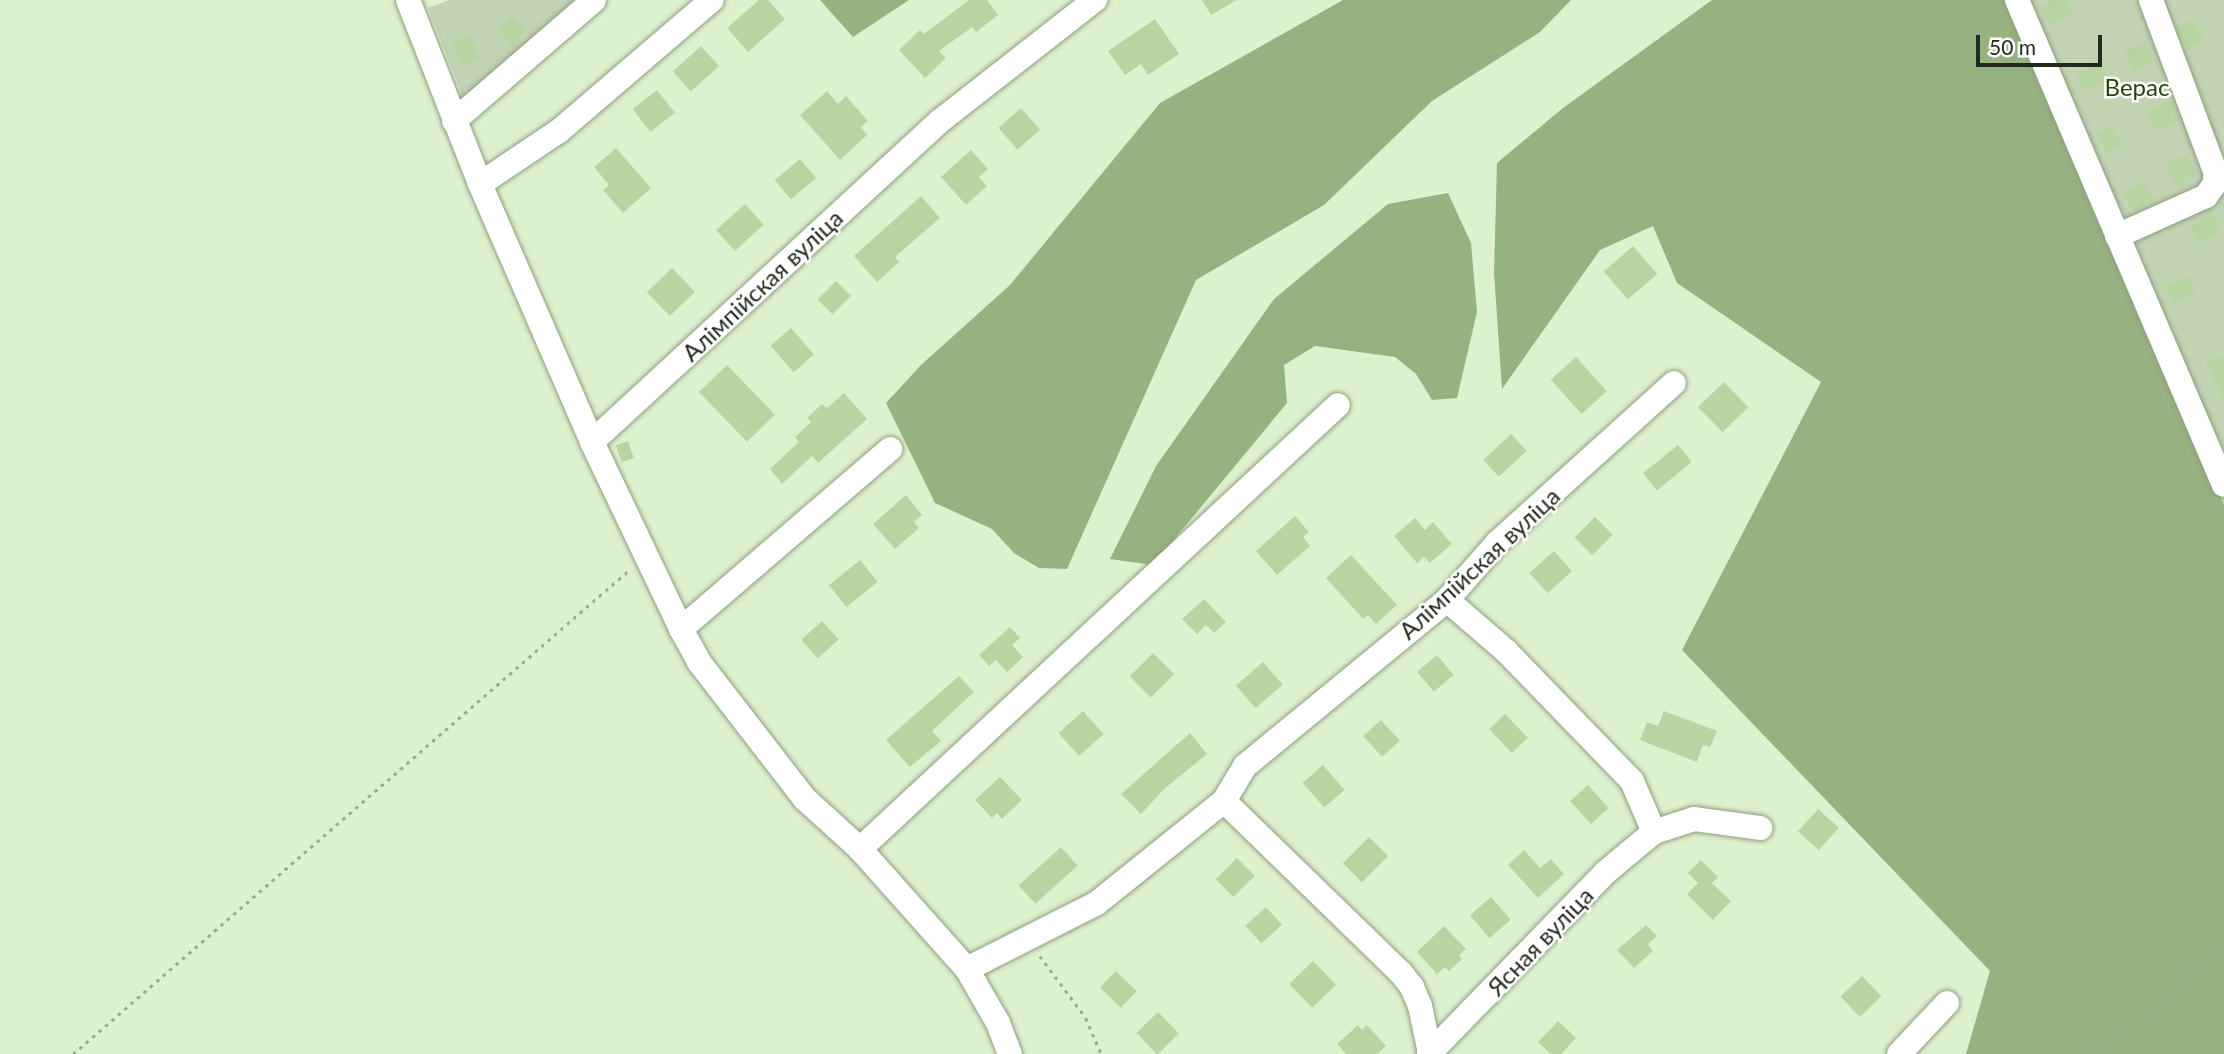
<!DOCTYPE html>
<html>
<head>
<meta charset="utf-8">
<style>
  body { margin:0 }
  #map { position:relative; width:2224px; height:1054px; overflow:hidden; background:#def1cf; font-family:Lato,sans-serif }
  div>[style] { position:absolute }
  .green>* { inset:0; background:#c1d3b2 }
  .forest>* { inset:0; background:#96b280 }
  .building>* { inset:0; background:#b8d5a1; transform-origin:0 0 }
  .path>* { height:2.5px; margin-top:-1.25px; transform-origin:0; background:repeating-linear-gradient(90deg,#9dac91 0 3.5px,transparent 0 8.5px) }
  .roads { filter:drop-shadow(0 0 2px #8c9e7e) drop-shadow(0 0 2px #8c9e7e) }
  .minor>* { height:24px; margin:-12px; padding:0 12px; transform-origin:12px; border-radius:12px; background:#fff }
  span { translate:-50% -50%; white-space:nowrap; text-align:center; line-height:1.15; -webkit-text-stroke:5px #fff; paint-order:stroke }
  .park-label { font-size:24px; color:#28420b }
  .street-label { font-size:24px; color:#22291d }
  .scale { position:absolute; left:1976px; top:35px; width:126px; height:32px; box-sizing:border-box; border:4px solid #22291d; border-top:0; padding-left:9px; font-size:21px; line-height:24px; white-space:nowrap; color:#22291d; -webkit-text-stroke:5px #fff; paint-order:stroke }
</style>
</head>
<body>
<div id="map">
  <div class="green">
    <div style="clip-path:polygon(450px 0,581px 0,463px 97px,428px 8px)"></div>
    <div style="clip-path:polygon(2004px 0,2224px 0,2224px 505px,2108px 240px)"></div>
  </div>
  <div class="forest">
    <div style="clip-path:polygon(820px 0,909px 0,853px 37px)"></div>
    <div style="clip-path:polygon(1343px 0,1571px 0,1540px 32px,1432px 101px,1324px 205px,1196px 280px,1067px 569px,1039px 568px,1014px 553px,992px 529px,935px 503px,886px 403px,921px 365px,1010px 285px,1160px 103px)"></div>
    <div style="clip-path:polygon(1712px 0,2004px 0,2224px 505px,2224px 1054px,1966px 1054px,1990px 971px,1682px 650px,1821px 382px,1677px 283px,1653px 226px,1600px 250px,1502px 389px,1494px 273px,1497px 163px,1563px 108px)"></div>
    <div style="clip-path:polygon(1448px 193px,1471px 243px,1477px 312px,1457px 398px,1432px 400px,1416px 374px,1395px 357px,1315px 346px,1284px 365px,1287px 403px,1153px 565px,1110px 559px,1156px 466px,1274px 299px,1388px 204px)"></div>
  </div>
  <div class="building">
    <div style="clip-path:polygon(759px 0,768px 0,785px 19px,748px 52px,727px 28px)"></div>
    <div style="clip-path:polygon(969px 0,987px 0,998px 15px,976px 32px,972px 27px,939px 51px,946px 58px,925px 78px,899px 50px,920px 30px,924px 34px)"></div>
    <div style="clip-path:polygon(1202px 0,1237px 0,1211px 15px)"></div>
    <div style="clip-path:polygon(2053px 0,2066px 0,2074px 13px,2052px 26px,2041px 7px)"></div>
    <div style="left:512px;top:16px;width:21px;height:21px;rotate:45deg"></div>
    <div style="clip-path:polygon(1155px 19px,1179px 54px,1148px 75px,1141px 64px,1125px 75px,1108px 51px)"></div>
    <div style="left:2193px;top:19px;width:25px;height:18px;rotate:63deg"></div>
    <div style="left:471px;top:34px;width:26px;height:20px;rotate:69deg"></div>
    <div style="left:2145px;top:41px;width:22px;height:25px;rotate:60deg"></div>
    <div style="left:701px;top:46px;width:27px;height:38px;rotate:48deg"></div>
    <div style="left:2097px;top:61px;width:21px;height:25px;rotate:59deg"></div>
    <div style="left:657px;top:90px;width:29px;height:31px;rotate:52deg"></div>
    <div style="clip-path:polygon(827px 91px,838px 104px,846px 96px,868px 121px,861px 127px,867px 135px,840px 160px,800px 115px)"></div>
    <div style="left:2169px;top:100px;width:22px;height:26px;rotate:60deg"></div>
    <div style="left:1021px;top:108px;width:29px;height:30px;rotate:49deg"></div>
    <div style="left:2111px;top:126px;width:21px;height:17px;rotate:59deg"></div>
    <div style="clip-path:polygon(616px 148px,651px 188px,623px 213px,603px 190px,609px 185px,594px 167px)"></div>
    <div style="clip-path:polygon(971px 150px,988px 169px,979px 177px,987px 186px,966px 205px,941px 177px)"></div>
    <div style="left:2186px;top:154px;width:22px;height:25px;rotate:60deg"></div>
    <div style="left:800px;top:159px;width:25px;height:33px;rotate:50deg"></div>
    <div style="left:2143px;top:181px;width:22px;height:24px;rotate:56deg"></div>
    <div style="clip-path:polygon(921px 196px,940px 218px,895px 257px,899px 262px,877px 282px,854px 256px)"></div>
    <div style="left:745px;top:204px;width:28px;height:39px;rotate:48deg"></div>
    <div style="left:2212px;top:216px;width:19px;height:25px;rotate:62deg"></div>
    <div style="left:1633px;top:246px;width:37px;height:39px;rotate:49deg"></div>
    <div style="left:672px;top:268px;width:33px;height:35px;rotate:46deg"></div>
    <div style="left:2188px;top:275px;width:19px;height:25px;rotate:65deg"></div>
    <div style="left:836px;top:281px;width:21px;height:26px;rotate:45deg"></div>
    <div style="left:791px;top:328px;width:35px;height:27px;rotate:49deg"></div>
    <div style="clip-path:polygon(2224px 355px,2224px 400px,2206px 364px)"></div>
    <div style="left:1576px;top:357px;width:46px;height:34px;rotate:48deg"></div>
    <div style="left:727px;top:365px;width:69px;height:39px;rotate:46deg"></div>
    <div style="left:1724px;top:382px;width:35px;height:36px;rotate:46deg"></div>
    <div style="clip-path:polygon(844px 393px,867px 419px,818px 463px,812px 456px,782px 484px,770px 469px,799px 442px,795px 437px,811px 422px,807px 418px,822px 404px,827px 408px)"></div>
    <div style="left:1511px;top:434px;width:23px;height:38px;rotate:47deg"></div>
    <div style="left:628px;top:441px;width:18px;height:13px;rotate:71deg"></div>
    <div style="left:1678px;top:445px;width:22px;height:45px;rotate:51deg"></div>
    <div style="clip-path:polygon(906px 495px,922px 515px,914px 522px,919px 528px,895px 549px,873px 524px)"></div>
    <div style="clip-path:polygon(1295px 516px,1309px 532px,1303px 537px,1310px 546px,1277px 575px,1256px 551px)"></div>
    <div style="left:1595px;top:517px;width:25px;height:29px;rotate:45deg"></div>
    <div style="clip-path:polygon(1415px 518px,1425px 530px,1433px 522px,1452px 544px,1430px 563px,1424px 557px,1417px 563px,1394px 536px)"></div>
    <div style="left:1554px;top:551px;width:27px;height:33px;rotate:48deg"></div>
    <div style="clip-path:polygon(1351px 555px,1397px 605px,1376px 624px,1368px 615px,1363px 619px,1326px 578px)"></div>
    <div style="left:860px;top:560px;width:28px;height:40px;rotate:51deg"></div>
    <div style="clip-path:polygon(1204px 599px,1226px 622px,1214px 633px,1206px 625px,1197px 634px,1182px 619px)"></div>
    <div style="left:822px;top:621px;width:25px;height:28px;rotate:48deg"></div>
    <div style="clip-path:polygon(1010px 627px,1020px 638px,1012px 645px,1023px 657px,1007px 672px,996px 660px,989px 666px,979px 655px)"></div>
    <div style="left:1153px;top:653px;width:30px;height:33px;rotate:45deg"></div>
    <div style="left:1437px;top:655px;width:26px;height:26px;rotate:50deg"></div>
    <div style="left:1263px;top:662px;width:30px;height:36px;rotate:49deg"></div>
    <div style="clip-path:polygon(959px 676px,974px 692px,932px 731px,941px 741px,910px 767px,886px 740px)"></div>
    <div style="left:1083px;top:711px;width:31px;height:33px;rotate:48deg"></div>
    <div style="clip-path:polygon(1664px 711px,1717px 731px,1710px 747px,1703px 745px,1697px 762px,1640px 740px,1647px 722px,1658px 726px)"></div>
    <div style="left:1505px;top:714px;width:33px;height:22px;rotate:46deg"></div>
    <div style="left:1381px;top:720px;width:28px;height:24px;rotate:48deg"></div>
    <div style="clip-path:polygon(1190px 733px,1207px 754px,1163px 790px,1141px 814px,1121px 794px)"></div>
    <div style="left:1323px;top:765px;width:33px;height:27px;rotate:49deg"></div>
    <div style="clip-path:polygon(1000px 777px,1022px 800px,1002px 819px,997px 813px,992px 818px,975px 800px)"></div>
    <div style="left:1588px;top:785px;width:31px;height:24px;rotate:48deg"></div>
    <div style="left:1818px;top:809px;width:28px;height:30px;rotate:42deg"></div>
    <div style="left:1369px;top:837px;width:27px;height:37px;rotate:45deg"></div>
    <div style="left:1061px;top:847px;width:25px;height:57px;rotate:48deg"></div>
    <div style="clip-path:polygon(1524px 850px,1540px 868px,1551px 859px,1564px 874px,1538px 898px,1508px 865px)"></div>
    <div style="left:1237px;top:858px;width:25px;height:30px;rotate:45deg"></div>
    <div style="clip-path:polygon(1701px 860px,1718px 877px,1712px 883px,1731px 901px,1713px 920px,1687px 894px,1698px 883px,1688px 873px)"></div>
    <div style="left:1491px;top:897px;width:30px;height:28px;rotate:49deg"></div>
    <div style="left:1266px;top:907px;width:24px;height:28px;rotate:48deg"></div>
    <div style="clip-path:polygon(1646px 925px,1657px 936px,1648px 944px,1653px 951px,1634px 968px,1617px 950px)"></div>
    <div style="clip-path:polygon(1444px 926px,1466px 949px,1459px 955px,1462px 959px,1449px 971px,1445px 967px,1437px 974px,1417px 952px)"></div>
    <div style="left:1313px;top:961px;width:33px;height:33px;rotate:46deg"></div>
    <div style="left:1116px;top:971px;width:29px;height:23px;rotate:44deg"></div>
    <div style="left:1862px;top:976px;width:28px;height:30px;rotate:46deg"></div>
    <div style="left:1158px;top:1012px;width:30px;height:30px;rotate:46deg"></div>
    <div style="clip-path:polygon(1558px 1021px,1576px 1038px,1561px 1054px,1551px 1054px,1538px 1042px)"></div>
    <div style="clip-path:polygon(1358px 1025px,1362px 1030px,1367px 1025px,1386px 1046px,1377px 1054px,1346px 1054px,1337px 1044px)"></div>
  </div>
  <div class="path">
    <div style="left:1040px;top:956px;width:77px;rotate:53.4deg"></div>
    <div style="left:1086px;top:1018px;width:39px;rotate:67deg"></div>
    <div style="left:73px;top:1054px;width:737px;rotate:-41.04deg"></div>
    <div style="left:2080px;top:1054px;width:8px;rotate:-45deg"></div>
    <div style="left:2086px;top:1048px;width:72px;rotate:-26.2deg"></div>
    <div style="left:2151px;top:1016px;width:63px;rotate:-50.8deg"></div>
    <div style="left:2191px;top:967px;width:36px;rotate:-23deg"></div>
  </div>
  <div class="roads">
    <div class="minor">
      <div style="left:408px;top:0;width:198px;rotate:68.6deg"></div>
      <div style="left:480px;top:184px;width:281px;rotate:66.5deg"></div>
      <div style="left:592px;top:442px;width:207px;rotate:64.5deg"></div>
      <div style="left:681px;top:629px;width:38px;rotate:61deg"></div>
      <div style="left:699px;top:662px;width:173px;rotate:52.3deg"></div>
      <div style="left:805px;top:799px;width:74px;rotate:42.3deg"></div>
      <div style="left:860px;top:849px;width:161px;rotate:48.3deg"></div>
      <div style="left:967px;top:969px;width:62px;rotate:60.1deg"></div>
      <div style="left:998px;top:1023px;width:33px;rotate:69deg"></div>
      <div style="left:2017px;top:0;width:527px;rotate:66.89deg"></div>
      <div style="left:454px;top:121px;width:185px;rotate:-40.8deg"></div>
      <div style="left:480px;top:184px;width:95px;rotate:-33.9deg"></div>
      <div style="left:559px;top:131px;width:201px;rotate:-40.6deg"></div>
      <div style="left:2117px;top:236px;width:98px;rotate:-24.2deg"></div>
      <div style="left:2206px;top:196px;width:14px;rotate:-54deg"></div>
      <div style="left:2214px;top:185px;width:11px;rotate:-80deg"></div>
      <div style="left:2216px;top:174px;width:186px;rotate:-110.5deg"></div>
      <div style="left:592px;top:442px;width:473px;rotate:-42.7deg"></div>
      <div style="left:940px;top:121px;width:197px;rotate:-38deg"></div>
      <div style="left:1447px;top:600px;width:78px;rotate:40.8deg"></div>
      <div style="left:1506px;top:651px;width:181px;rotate:45.9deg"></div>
      <div style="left:1632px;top:781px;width:56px;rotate:66.7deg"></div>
      <div style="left:681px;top:629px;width:276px;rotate:-40.7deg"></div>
      <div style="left:1224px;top:801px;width:247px;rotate:44.2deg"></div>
      <div style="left:1401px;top:973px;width:18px;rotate:52deg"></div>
      <div style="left:1412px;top:987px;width:21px;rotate:67deg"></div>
      <div style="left:1420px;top:1006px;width:48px;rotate:78deg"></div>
      <div style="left:860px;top:849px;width:652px;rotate:-42.89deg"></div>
      <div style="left:967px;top:969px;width:146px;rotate:-26.9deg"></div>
      <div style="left:1097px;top:903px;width:163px;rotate:-38.8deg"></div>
      <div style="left:1224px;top:801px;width:41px;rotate:-59deg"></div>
      <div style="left:1245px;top:766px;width:261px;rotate:-39.4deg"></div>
      <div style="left:1447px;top:600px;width:77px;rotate:-48.7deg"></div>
      <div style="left:1498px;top:542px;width:237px;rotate:-42.1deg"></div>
      <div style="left:1429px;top:1054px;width:254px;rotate:-45.8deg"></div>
      <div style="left:1606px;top:872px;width:62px;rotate:-39.8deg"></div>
      <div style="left:1654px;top:832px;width:42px;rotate:-18deg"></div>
      <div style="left:1694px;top:819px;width:67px;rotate:7.8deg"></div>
      <div style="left:1899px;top:1054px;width:70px;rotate:-46.7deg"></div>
    </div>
  </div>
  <div class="park-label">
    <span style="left:2137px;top:87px">Верас</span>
  </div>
  <div class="street-label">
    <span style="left:762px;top:285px;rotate:-43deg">Алімпійская вуліца</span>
    <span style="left:1479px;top:563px;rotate:-43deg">Алімпійская вуліца</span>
    <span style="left:1540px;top:941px;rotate:-46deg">Ясная вуліца</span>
  </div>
  <div class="scale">50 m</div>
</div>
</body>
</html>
